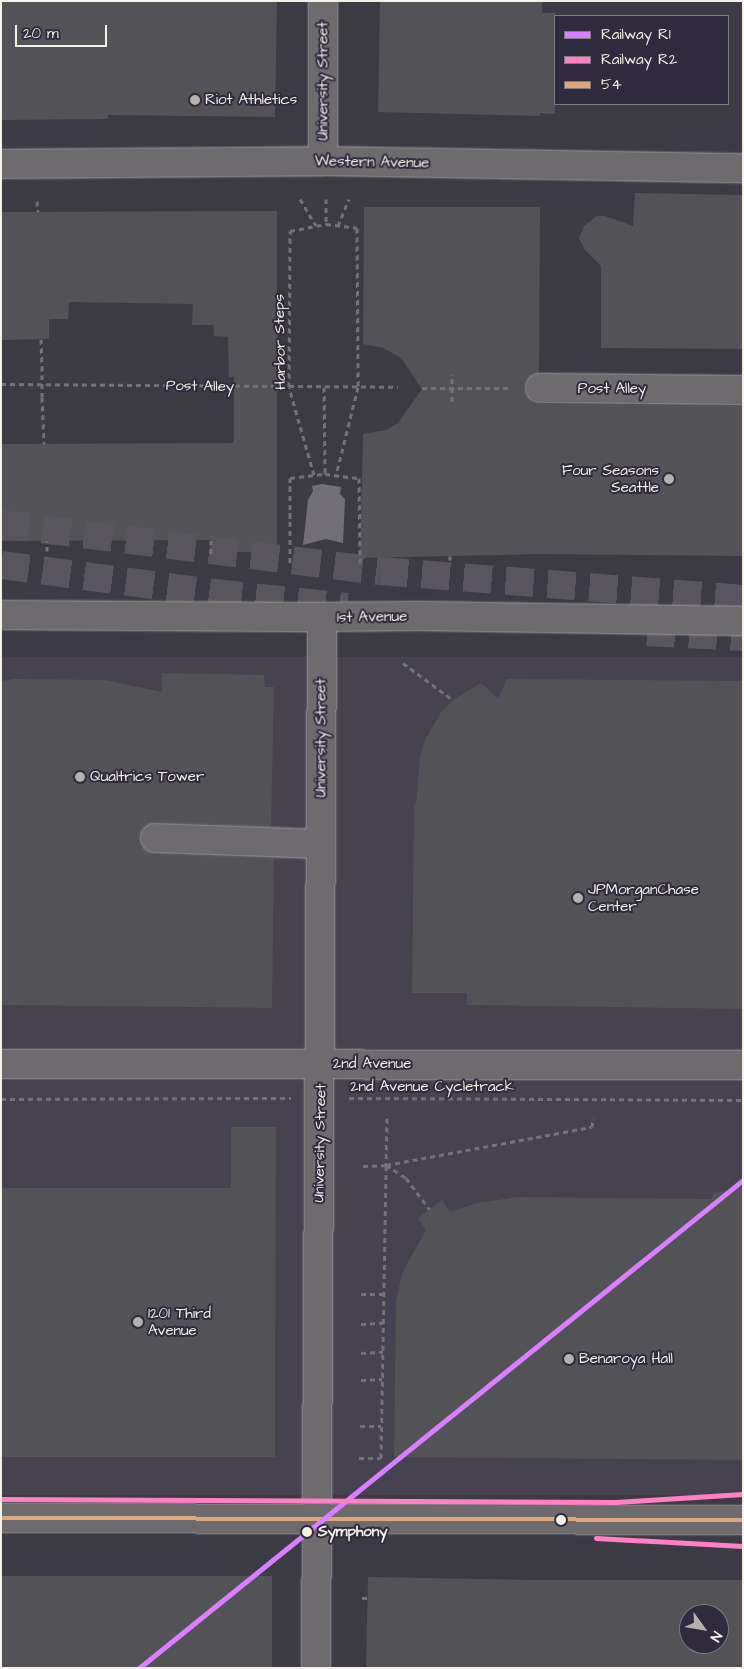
<!DOCTYPE html>
<html>
<head>
<meta charset="utf-8">
<style>
  body { margin:0 }
  #map { position:relative; width:744px; height:1669px; overflow:hidden; background:#3c3a43; font-family:"Architects Daughter",sans-serif }
  div>[style] { position:absolute }
  .built>* { inset:0; background:#464250; transform-origin:0 0 }
  .water>* { inset:0; background:#736f76 }
  .building>* { inset:0; background:#535257; transform-origin:0 0 }
  .highway-tunnel>* { height:28px; margin-top:-14px; transform-origin:0; background:repeating-linear-gradient(90deg,#58555c 0 28px,transparent 0 42px) }
  .path>* { height:3px; margin-top:-1.5px; transform-origin:0; background:repeating-linear-gradient(90deg,#747276 0 5px,transparent 0 9px) }
  .roads { filter:drop-shadow(0 0 1px #9f9ea0) drop-shadow(0 0 1px #9f9ea0) }
  .minor>* { height:28px; margin:-14px; padding:0 14px; transform-origin:14px; border-radius:14px; background:#6e6b6e }
  .major>* { height:28px; margin:-14px; padding:0 14px; transform-origin:14px; border-radius:14px; background:#6e6b6e }
  .path-bridge>* { height:3px; margin-top:-1.5px; transform-origin:0; background:repeating-linear-gradient(90deg,#747276 0 5px,transparent 0 9px) }
  .bus-1>* { height:4px; margin:-2px; padding:0 2px; transform-origin:2px; border-radius:2px; background:#dfa77e }
  .rail-1>* { height:5px; margin:-2.5px; padding:0 2.5px; transform-origin:2.5px; border-radius:2.5px; background:#d880ff }
  .rail-2>* { height:5px; margin:-2.5px; padding:0 2.5px; transform-origin:2.5px; border-radius:2.5px; background:#ff80c5 }
  .dots>* { width:14px; height:14px; translate:-50% -50%; box-sizing:border-box; border:2px solid #2f2a3d; border-radius:50% }
  span { translate:-50% -50%; white-space:nowrap; text-align:center; line-height:1.15; -webkit-text-stroke:4px #2f2a3d; paint-order:stroke }
  .street-label { font-size:15px; color:#f4f1e8 }
  .poi-label { font-size:15px; color:#f4f1e8 }
  .left { translate:0 -50%; text-align:left }
  .right { translate:-100% -50%; text-align:right }
  .stop-label { font-size:15px; color:#f4f1e8; font-weight:700 }
  .frame { position:absolute; inset:0; border:2px solid #f4f1e8; pointer-events:none }
  .legend { position:absolute; left:554px; top:15px; width:175px; height:90px; box-sizing:border-box; background:#2f2a3d; border:1px solid #7e7a81; margin:0; padding:6px 9px; list-style:none; font-size:15px; color:#f4f1e8 }
  .legend li { display:flex; align-items:center; gap:10px; height:25px }
  .legend b { width:25px; border:1px solid #7e7a81 }
  .north { position:absolute; left:679px; top:1604px; width:50px; height:50px; box-sizing:border-box; background:#2f2a3d; border:1px solid #7e7a81; border-radius:50%; rotate:122deg; font-size:14px; font-weight:700; line-height:20px; text-align:center; color:#f4f1e8 }
  .north::after { content:''; display:block; margin:auto; width:18px; height:22px; background:#b4b1ae; clip-path:polygon(50% 0,100% 100%,50% 72%,0 100%) }
  .scale { position:absolute; left:15px; top:25px; width:92px; height:22px; box-sizing:border-box; border:2px solid #f4f1e8; border-top:0; padding-left:6px; font-size:15px; line-height:18px; white-space:nowrap; color:#f4f1e8; -webkit-text-stroke:4px #2f2a3d; paint-order:stroke }
</style>
</head>
<body>
<div id="map">
  <div class="built">
    <div style="left:1px;top:657px;width:742px;height:838px"></div>
  </div>
  <div class="water">
    <div style="clip-path:polygon(322px 484px,341px 487px,340px 494px,345px 499px,343px 543px,326px 539px,303px 545px,308px 500px,313px 491px,312px 486px)"></div>
  </div>
  <div class="building">
    <div style="clip-path:polygon(1px 1px,277px 1px,275px 117px,108px 115px,108px 119px,1px 120px)"></div>
    <div style="clip-path:polygon(380px 1px,542px 1px,542px 13px,555px 13px,555px 114px,540px 113px,540px 116px,378px 112px)"></div>
    <div style="clip-path:polygon(635px 193px,743px 195px,743px 349px,601px 348px,601px 266px,585px 250px,579px 238px,584px 226px,597px 216px,605px 216px,633px 226px)"></div>
    <div style="clip-path:polygon(364px 207px,540px 207px,539px 373px,532px 375px,526px 380px,524px 388px,527px 396px,532px 402px,540px 404px,743px 406px,743px 556px,538px 554px,360px 558px,363px 434px,386px 430px,398px 423px,422px 389px,401px 358px,383px 348px,363px 344px)"></div>
    <div style="clip-path:polygon(277px 211px,277px 552px,224px 552px,223px 540px,1px 541px,1px 444px,234px 443px,234px 377px,229px 377px,228px 337px,214px 336px,213px 325px,192px 325px,193px 304px,69px 302px,68px 319px,49px 319px,49px 339px,1px 340px,1px 212px)"></div>
    <div style="clip-path:polygon(162px 673px,264px 675px,265px 687px,274px 687px,271px 827px,156px 822px,148px 824px,142px 829px,139px 838px,141px 846px,146px 851px,154px 854px,274px 858px,272px 1008px,1px 1005px,1px 681px,15px 679px,105px 680px,162px 692px)"></div>
    <div style="clip-path:polygon(507px 679px,743px 681px,743px 1009px,467px 1005px,467px 993px,412px 993px,414px 804px,416px 804px,420px 756px,425px 740px,441px 712px,453px 700px,481px 683px,498px 698px)"></div>
    <div style="clip-path:polygon(231px 1127px,276px 1127px,275px 1457px,1px 1457px,1px 1188px,231px 1188px)"></div>
    <div style="clip-path:polygon(743px 1187px,743px 1460px,394px 1457px,396px 1300px,403px 1271px,426px 1230px,418px 1218px,442px 1200px,450px 1212px,477px 1203px,518px 1197px,712px 1199px,713px 1193px)"></div>
    <div style="left:1px;top:1576px;width:271px;height:92px"></div>
    <div style="clip-path:polygon(evenodd,368px 1577px,536px 1580px,743px 1580px,743px 1668px,366px 1668px,368px 1577px,689px 1614px,719px 1614px,719px 1644px,689px 1644px,689px 1614px)"></div>
  </div>
  <div class="highway-tunnel">
    <div style="left:1px;top:524px;width:382px;rotate:7.1deg"></div>
    <div style="left:380px;top:571px;width:364px;rotate:4.4deg"></div>
    <div style="left:1px;top:565px;width:215px;rotate:7.5deg"></div>
    <div style="left:214px;top:593px;width:134px;rotate:6deg"></div>
    <div style="left:647px;top:632px;width:96px;rotate:3deg"></div>
  </div>
  <div class="path">
    <div style="left:300px;top:199px;width:31px;rotate:59deg"></div>
    <div style="left:326px;top:199px;width:25px;rotate:90deg"></div>
    <div style="left:37px;top:201px;width:11px;rotate:85deg"></div>
    <div style="left:338px;top:226px;width:29px;rotate:-68deg"></div>
    <div style="left:41px;top:339px;width:36px;rotate:88deg"></div>
    <div style="left:1px;top:384px;width:397px;rotate:0.4deg"></div>
    <div style="left:324px;top:387px;width:87px;rotate:89.3deg"></div>
    <div style="left:422px;top:388px;width:89px"></div>
    <div style="left:42px;top:397px;width:47px;rotate:87.6deg"></div>
    <div style="left:452px;top:402px;width:27px;rotate:-90deg"></div>
    <div style="left:314px;top:475px;width:91px;rotate:-105.9deg"></div>
    <div style="left:289px;top:387px;width:156px;rotate:-89.6deg"></div>
    <div style="left:290px;top:231px;width:37px;rotate:-11deg"></div>
    <div style="left:326px;top:224px;width:31px;rotate:7deg"></div>
    <div style="left:357px;top:228px;width:159px;rotate:89.6deg"></div>
    <div style="left:358px;top:387px;width:91px;rotate:104deg"></div>
    <div style="left:211px;top:540px;width:15px;rotate:90deg"></div>
    <div style="left:47px;top:551px;width:10px;rotate:-90deg"></div>
    <div style="left:450px;top:556px;width:4px;rotate:90deg"></div>
    <div style="left:290px;top:563px;width:85px;rotate:-90deg"></div>
    <div style="left:290px;top:478px;width:35px;rotate:-7deg"></div>
    <div style="left:325px;top:474px;width:34px;rotate:7deg"></div>
    <div style="left:359px;top:478px;width:85px;rotate:89.3deg"></div>
    <div style="left:403px;top:663px;width:62px;rotate:36.5deg"></div>
    <div style="left:349px;top:1098px;width:394px;rotate:0.3deg"></div>
    <div style="left:1px;top:1099px;width:290px;rotate:-0.2deg"></div>
    <div style="left:387px;top:1118px;width:47px;rotate:91.2deg"></div>
    <div style="left:386px;top:1165px;width:24px;rotate:33deg"></div>
    <div style="left:406px;top:1178px;width:39px;rotate:53deg"></div>
    <div style="left:363px;top:1166px;width:23px;rotate:-2deg"></div>
    <div style="left:386px;top:1165px;width:209px;rotate:-10.5deg"></div>
    <div style="left:592px;top:1127px;width:9px;rotate:-84deg"></div>
    <div style="left:361px;top:1294px;width:23px"></div>
    <div style="left:361px;top:1324px;width:22px;rotate:-3deg"></div>
    <div style="left:361px;top:1353px;width:22px;rotate:-3deg"></div>
    <div style="left:361px;top:1380px;width:21px;rotate:-3deg"></div>
    <div style="left:360px;top:1426px;width:21px"></div>
    <div style="left:359px;top:1458px;width:22px"></div>
    <div style="left:381px;top:1458px;width:293px;rotate:-89deg"></div>
    <div style="left:362px;top:1598px;width:6px"></div>
  </div>
  <div class="roads">
    <div class="minor">
      <div style="left:323px;top:161px;width:160px;rotate:-90deg"></div>
      <div style="left:540px;top:388px;width:203px;rotate:0.6deg"></div>
      <div style="left:155px;top:838px;width:166px;rotate:2.1deg"></div>
      <div style="left:316px;top:1668px;width:1051px;rotate:-89.67deg"></div>
    </div>
    <div class="major">
      <div style="left:1px;top:164px;width:322px;rotate:-0.5deg"></div>
      <div style="left:323px;top:161px;width:420px;rotate:1deg"></div>
      <div style="left:1px;top:615px;width:321px;rotate:0.4deg"></div>
      <div style="left:322px;top:617px;width:97px;rotate:-0.6deg"></div>
      <div style="left:419px;top:616px;width:324px;rotate:0.9deg"></div>
      <div style="left:1px;top:1064px;width:742px;rotate:0.08deg"></div>
      <div style="left:1px;top:1518px;width:742px;rotate:0.15deg"></div>
    </div>
  </div>
  <div class="path-bridge">
    <div style="left:42px;top:375px;width:22px;rotate:90deg"></div>
  </div>
  <div class="bus-1">
    <div style="left:1px;top:1518px;width:742px;rotate:0.15deg"></div>
  </div>
  <div class="rail-1">
    <div style="left:139px;top:1668px;width:777px;rotate:-38.94deg"></div>
  </div>
  <div class="rail-2">
    <div style="left:1px;top:1499px;width:615px;rotate:0.28deg"></div>
    <div style="left:616px;top:1502px;width:127px;rotate:-3.6deg"></div>
    <div style="left:596px;top:1538px;width:147px;rotate:3.1deg"></div>
  </div>
  <div class="dots">
    <div style="left:195px;top:100px;background:#b4b1ae"></div>
    <div style="left:669px;top:479px;background:#b4b1ae"></div>
    <div style="left:80px;top:777px;background:#b4b1ae"></div>
    <div style="left:578px;top:898px;background:#b4b1ae"></div>
    <div style="left:138px;top:1322px;background:#b4b1ae"></div>
    <div style="left:569px;top:1359px;background:#b4b1ae"></div>
    <div style="left:561px;top:1520px;background:#f4f1e8"></div>
    <div style="left:307px;top:1532px;background:#f4f1e8"></div>
  </div>
  <div class="street-label">
    <span style="left:323px;top:81px;rotate:-90deg">University Street</span>
    <span style="left:372px;top:162px;rotate:1deg">Western Avenue</span>
    <span style="left:280px;top:342px;rotate:-91deg">Harbor Steps</span>
    <span style="left:200px;top:386px;rotate:1deg">Post Alley</span>
    <span style="left:612px;top:389px">Post Alley</span>
    <span style="left:372px;top:617px;rotate:-1deg">1st Avenue</span>
    <span style="left:321px;top:738px;rotate:-90deg">University Street</span>
    <span style="left:372px;top:1064px">2nd Avenue</span>
    <span style="left:432px;top:1087px">2nd Avenue Cycletrack</span>
    <span style="left:320px;top:1143px;rotate:-89deg">University Street</span>
  </div>
  <div class="poi-label">
    <span class="left" style="left:205px;top:100px">Riot Athletics</span>
    <span class="right" style="left:659px;top:479px">Four Seasons<br>Seattle</span>
    <span class="left" style="left:90px;top:777px">Qualtrics Tower</span>
    <span class="left" style="left:588px;top:898px">JPMorganChase<br>Center</span>
    <span class="left" style="left:148px;top:1322px">1201 Third<br>Avenue</span>
    <span class="left" style="left:579px;top:1359px">Benaroya Hall</span>
  </div>
  <div class="stop-label">
    <span class="left" style="left:318px;top:1532px">Symphony</span>
  </div>
  <div class="frame"></div>
  <ul class="legend">
  <li><b style="height:6px;background:#d880ff"></b>Railway R1</li>
  <li><b style="height:6px;background:#ff80c5"></b>Railway R2</li>
  <li><b style="height:6px;background:#dfa77e"></b>54</li>
  </ul>
  <div class="north">N</div>
  <div class="scale">20 m</div>
</div>
</body>
</html>
